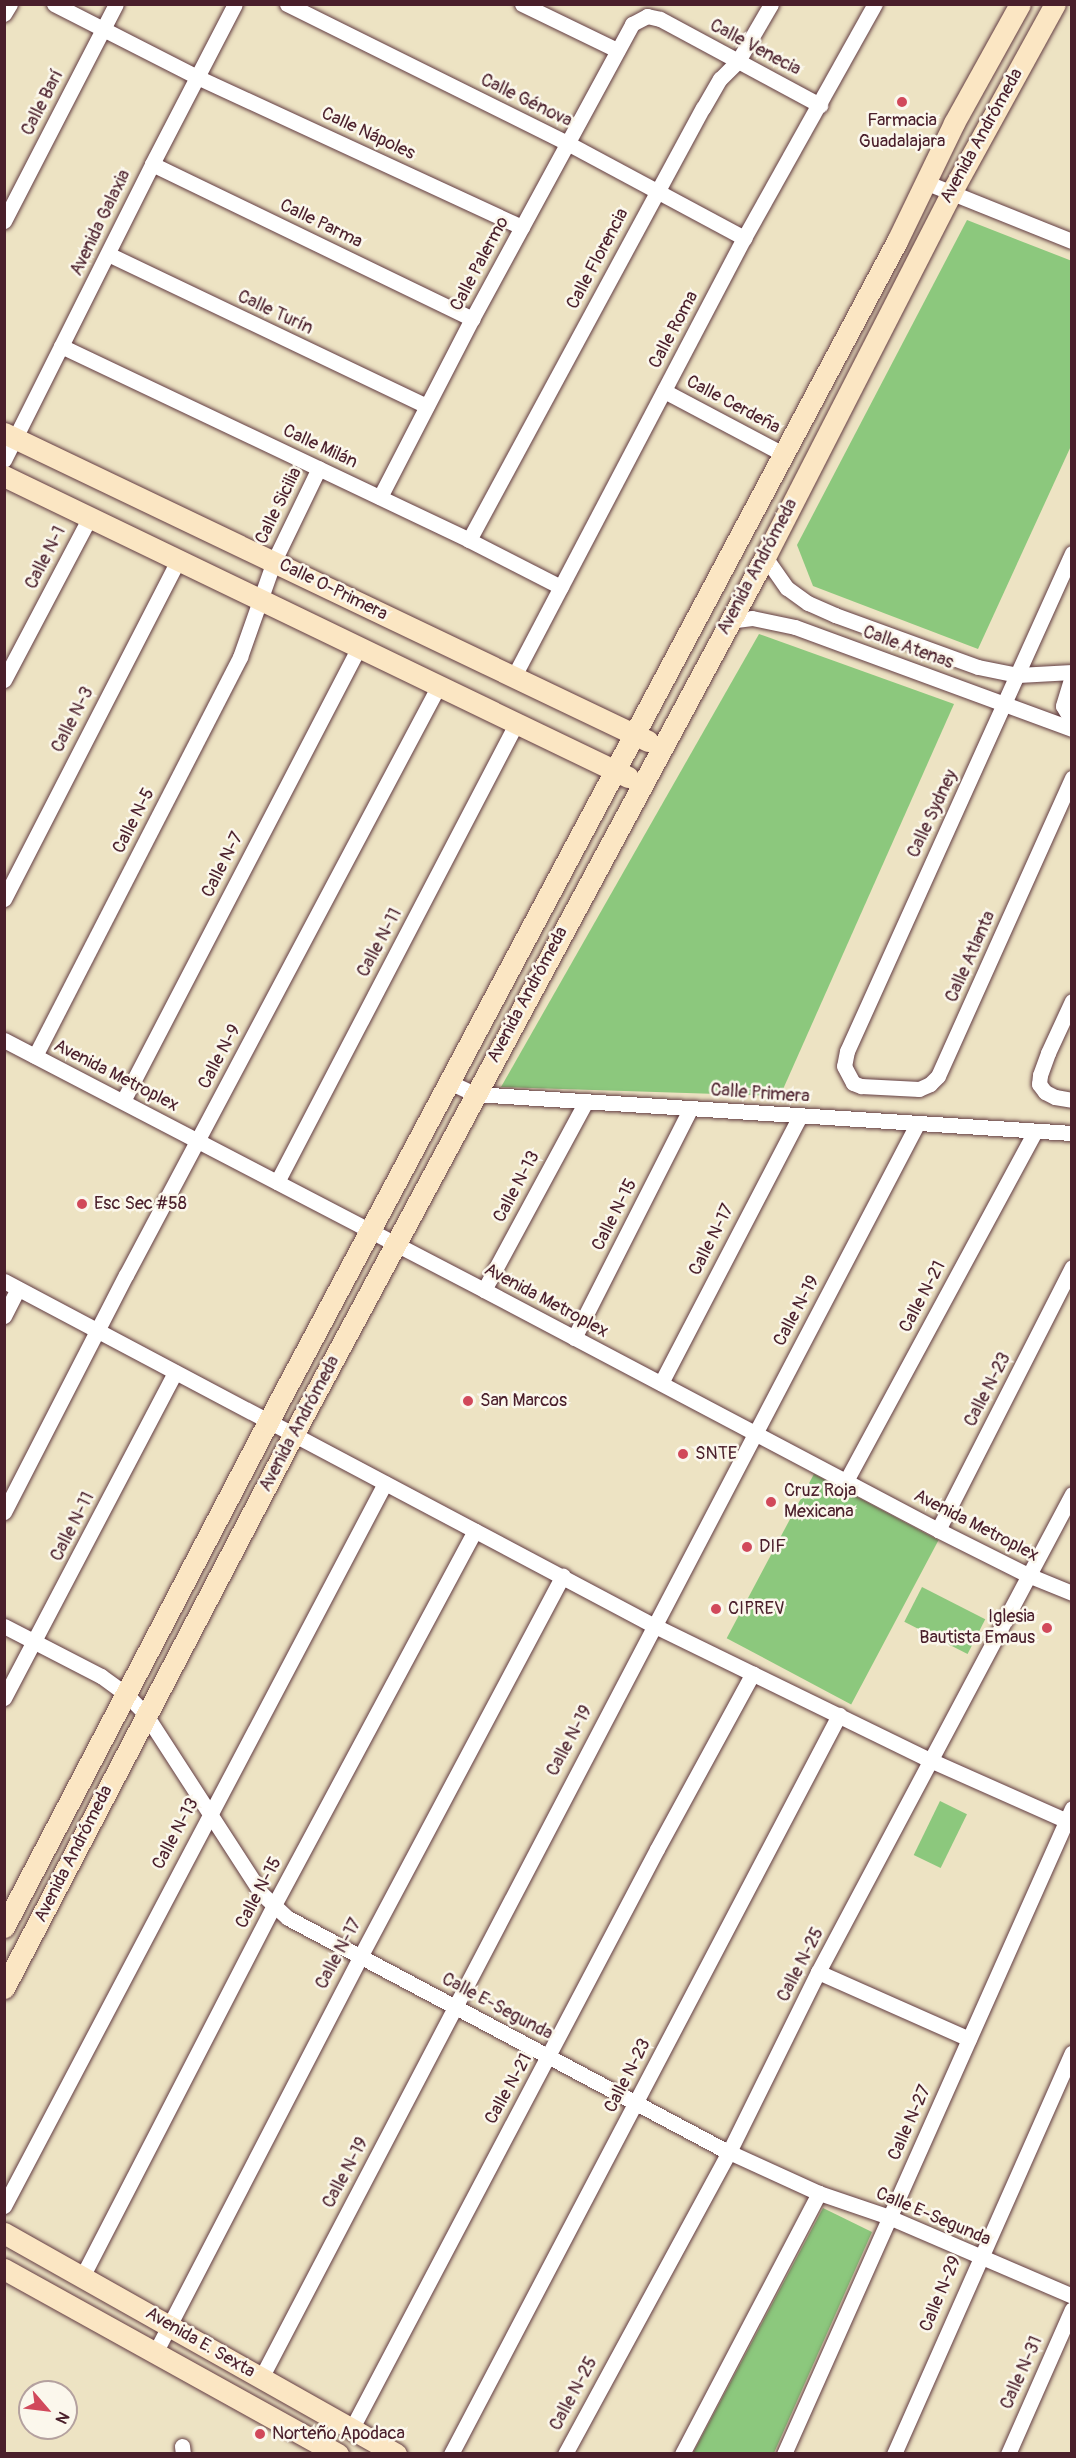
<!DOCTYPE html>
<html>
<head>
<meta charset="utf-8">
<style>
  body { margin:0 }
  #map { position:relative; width:1076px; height:2458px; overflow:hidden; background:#ede3c3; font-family:Pangolin,sans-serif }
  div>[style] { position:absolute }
  .green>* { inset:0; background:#8cc87d; transform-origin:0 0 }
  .roads { filter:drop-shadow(0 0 2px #623c42) drop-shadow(0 0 2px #623c42) }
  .street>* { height:15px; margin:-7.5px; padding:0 7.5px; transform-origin:7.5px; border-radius:7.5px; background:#fff }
  .secondary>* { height:21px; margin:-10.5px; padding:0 10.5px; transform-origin:10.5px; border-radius:10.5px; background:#fbe6c3 }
  .dots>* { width:16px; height:16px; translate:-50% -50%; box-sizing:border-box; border:3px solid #fbf7ec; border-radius:50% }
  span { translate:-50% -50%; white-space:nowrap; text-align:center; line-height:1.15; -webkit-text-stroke:5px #fbf7ec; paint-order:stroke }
  .street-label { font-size:18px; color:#4a1f2b }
  .poi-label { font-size:18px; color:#4a1f2b }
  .left { translate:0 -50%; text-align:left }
  .right { translate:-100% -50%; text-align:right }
  .frame { position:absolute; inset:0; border:6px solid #4a1f2b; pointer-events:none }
  .north { position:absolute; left:18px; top:2380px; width:60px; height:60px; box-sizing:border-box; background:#fbf7ec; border:2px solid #b4a19f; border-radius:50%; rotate:118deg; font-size:16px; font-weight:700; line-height:24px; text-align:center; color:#4a1f2b }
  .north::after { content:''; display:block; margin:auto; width:21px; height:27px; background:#d1495b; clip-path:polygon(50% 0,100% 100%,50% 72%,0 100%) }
</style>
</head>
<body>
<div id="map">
  <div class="green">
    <div style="clip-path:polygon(967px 220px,1072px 261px,1071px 446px,978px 649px,813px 586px,797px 545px)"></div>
    <div style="clip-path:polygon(759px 634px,954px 704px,780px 1096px,501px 1087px)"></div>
    <div style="left:814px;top:1474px;width:141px;height:186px;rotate:28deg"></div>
    <div style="left:922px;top:1587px;width:71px;height:39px;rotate:27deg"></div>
    <div style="left:940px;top:1801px;width:30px;height:60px;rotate:26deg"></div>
    <div style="clip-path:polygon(823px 2208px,872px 2232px,774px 2453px,693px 2453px)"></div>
  </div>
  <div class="roads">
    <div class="street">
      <div style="left:54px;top:4px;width:161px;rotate:27deg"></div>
      <div style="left:197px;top:77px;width:358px;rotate:24.8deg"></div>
      <div style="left:287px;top:4px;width:315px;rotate:26.4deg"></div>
      <div style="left:569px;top:144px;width:199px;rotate:28.2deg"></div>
      <div style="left:522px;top:4px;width:106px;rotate:25.8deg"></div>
      <div style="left:4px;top:14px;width:12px;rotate:-59deg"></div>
      <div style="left:152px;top:164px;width:356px;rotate:25.8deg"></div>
      <div style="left:925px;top:182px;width:158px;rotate:21.9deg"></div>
      <div style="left:4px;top:221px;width:244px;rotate:-62.7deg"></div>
      <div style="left:108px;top:254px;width:353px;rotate:25.5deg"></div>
      <div style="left:61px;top:346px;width:452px;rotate:25.4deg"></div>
      <div style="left:469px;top:540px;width:103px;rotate:27.1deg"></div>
      <div style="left:664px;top:391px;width:135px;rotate:27.9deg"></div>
      <div style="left:4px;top:460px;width:331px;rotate:-63.4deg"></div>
      <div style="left:152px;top:164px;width:180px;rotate:-62.6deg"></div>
      <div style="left:380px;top:497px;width:200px;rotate:-62.7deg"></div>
      <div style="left:472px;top:319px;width:336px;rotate:-61.5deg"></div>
      <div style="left:632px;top:24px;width:17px;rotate:-28deg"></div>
      <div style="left:647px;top:16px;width:13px;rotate:13deg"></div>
      <div style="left:660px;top:19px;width:182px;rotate:28.3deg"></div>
      <div style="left:469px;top:540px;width:491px;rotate:-61.6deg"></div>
      <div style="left:703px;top:108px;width:34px;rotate:-60deg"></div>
      <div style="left:720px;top:79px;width:25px;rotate:-45deg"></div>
      <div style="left:738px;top:61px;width:66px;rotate:-59.9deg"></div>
      <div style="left:1072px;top:553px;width:546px;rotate:114.31deg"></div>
      <div style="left:847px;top:1051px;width:15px;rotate:101deg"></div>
      <div style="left:844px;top:1066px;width:19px;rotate:62deg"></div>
      <div style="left:853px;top:1083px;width:9px;rotate:21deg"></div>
      <div style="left:861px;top:1086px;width:58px;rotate:3deg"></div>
      <div style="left:919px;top:1089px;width:12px;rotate:-24deg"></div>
      <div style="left:930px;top:1084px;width:11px;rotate:-45deg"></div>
      <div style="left:938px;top:1076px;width:327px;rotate:-65.8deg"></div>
      <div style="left:765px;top:557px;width:38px;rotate:55deg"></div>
      <div style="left:787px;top:588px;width:26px;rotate:36deg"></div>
      <div style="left:808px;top:603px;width:30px;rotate:24deg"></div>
      <div style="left:835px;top:615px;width:152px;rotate:20deg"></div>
      <div style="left:978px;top:667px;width:41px;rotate:11.3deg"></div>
      <div style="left:1018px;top:675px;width:54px;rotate:-3.2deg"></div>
      <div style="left:728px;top:621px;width:24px;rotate:-7deg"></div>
      <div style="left:752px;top:618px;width:44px;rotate:11.8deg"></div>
      <div style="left:795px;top:627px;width:295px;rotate:20.2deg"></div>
      <div style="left:514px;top:676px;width:495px;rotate:-62.3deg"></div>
      <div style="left:744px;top:238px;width:268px;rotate:-60.8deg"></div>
      <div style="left:1072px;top:676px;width:31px;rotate:107deg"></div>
      <div style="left:1063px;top:706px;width:17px;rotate:59deg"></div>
      <div style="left:4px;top:680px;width:184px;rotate:-62.2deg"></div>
      <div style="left:4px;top:899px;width:381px;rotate:-62.8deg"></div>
      <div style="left:1072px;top:1001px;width:57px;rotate:114.8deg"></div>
      <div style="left:1048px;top:1053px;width:23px;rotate:110deg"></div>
      <div style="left:1040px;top:1075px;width:9px;rotate:96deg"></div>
      <div style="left:1039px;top:1084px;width:10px;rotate:53deg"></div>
      <div style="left:1045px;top:1092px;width:11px;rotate:27deg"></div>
      <div style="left:1055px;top:1097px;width:17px;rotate:10deg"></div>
      <div style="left:4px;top:1040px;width:541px;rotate:27.51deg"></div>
      <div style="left:484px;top:1290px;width:514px;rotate:27.86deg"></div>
      <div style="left:938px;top:1530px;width:101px;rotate:26.6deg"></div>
      <div style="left:1028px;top:1575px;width:48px;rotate:22.2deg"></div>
      <div style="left:35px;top:1056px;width:449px;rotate:-62.8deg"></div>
      <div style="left:240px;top:657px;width:102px;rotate:-70.5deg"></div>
      <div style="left:274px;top:561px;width:103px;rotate:-64.2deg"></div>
      <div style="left:449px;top:1082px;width:29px;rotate:25deg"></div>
      <div style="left:475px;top:1094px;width:598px;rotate:3.74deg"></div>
      <div style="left:123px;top:1101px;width:512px;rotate:-62.53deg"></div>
      <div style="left:277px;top:1182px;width:519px;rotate:-62.45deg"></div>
      <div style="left:4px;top:1281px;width:735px;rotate:27.93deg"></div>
      <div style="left:653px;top:1625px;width:310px;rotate:26deg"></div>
      <div style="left:932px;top:1761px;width:153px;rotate:23.9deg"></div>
      <div style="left:484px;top:1290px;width:213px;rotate:-61.6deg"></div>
      <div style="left:4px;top:1316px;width:30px;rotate:-63deg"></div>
      <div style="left:574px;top:1338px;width:257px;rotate:-63.1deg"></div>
      <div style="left:661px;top:1383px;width:301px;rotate:-62.5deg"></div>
      <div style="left:846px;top:1481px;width:398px;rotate:-61.6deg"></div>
      <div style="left:4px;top:1512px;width:267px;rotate:-62.8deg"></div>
      <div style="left:126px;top:1275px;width:668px;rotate:-62.05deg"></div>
      <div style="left:938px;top:1530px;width:295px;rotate:-63deg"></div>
      <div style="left:4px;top:1626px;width:109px;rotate:27.3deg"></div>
      <div style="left:101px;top:1676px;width:32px;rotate:36deg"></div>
      <div style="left:127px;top:1695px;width:28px;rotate:46deg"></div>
      <div style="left:146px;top:1715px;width:213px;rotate:57.1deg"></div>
      <div style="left:262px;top:1894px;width:35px;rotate:43deg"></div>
      <div style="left:288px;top:1918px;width:499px;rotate:28deg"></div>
      <div style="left:729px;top:2152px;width:99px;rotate:24.5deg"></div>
      <div style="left:819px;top:2193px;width:74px;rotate:18.9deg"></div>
      <div style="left:889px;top:2217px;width:199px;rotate:23.3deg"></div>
      <div style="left:4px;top:1698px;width:368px;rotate:-62.3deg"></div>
      <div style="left:818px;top:1972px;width:165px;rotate:23.9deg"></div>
      <div style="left:4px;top:2206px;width:817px;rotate:-62.21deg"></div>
      <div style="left:82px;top:2277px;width:416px;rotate:-62.7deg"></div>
      <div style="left:273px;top:1907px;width:427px;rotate:-61.8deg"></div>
      <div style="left:155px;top:2353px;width:446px;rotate:-62.6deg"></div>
      <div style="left:360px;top:1957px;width:432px;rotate:-62deg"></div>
      <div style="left:261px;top:2378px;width:1415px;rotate:-62.38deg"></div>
      <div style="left:352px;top:2428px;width:654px;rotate:-62.22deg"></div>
      <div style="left:657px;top:1849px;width:200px;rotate:-61.4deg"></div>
      <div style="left:182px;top:2446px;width:8px;rotate:83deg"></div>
      <div style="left:451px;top:2454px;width:835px;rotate:-62.3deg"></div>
      <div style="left:565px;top:2454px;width:344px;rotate:-61.5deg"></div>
      <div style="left:729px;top:2152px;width:201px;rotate:-63.7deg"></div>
      <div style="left:818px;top:1972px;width:541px;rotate:-62.01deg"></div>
      <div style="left:682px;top:2454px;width:295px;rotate:-62.3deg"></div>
      <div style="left:784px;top:2454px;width:707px;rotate:-65.97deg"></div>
      <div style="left:894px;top:2454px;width:439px;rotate:-66.1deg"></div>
      <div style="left:1008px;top:2454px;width:158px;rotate:-66.2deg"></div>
    </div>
    <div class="secondary">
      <div style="left:4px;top:433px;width:714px;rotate:25.56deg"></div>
      <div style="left:4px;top:476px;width:693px;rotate:25.75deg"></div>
      <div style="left:4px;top:1927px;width:570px;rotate:-62.4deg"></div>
      <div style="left:268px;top:1422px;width:1338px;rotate:-61.96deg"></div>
      <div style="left:897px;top:241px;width:131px;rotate:-64.2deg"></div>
      <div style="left:954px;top:123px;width:136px;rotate:-61deg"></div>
      <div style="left:4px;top:1988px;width:624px;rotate:-62.41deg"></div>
      <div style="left:293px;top:1435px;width:997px;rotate:-61.74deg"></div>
      <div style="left:765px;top:557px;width:409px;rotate:-62.9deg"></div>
      <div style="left:951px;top:193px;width:216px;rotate:-61.2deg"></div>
      <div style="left:4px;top:2233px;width:450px;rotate:29.4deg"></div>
      <div style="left:4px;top:2269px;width:382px;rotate:29deg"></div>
    </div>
  </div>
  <div class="dots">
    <div style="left:902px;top:102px;background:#d1495b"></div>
    <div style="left:82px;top:1204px;background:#d1495b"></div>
    <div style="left:468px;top:1401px;background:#d1495b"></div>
    <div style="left:683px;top:1454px;background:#d1495b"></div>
    <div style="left:771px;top:1502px;background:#d1495b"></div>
    <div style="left:747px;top:1547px;background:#d1495b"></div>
    <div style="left:716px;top:1609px;background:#d1495b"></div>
    <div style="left:1047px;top:1628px;background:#d1495b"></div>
    <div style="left:260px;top:2434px;background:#d1495b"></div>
  </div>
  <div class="street-label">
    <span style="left:755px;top:48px;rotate:28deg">Calle Venecia</span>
    <span style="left:526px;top:101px;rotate:26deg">Calle Génova</span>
    <span style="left:43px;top:103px;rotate:-63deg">Calle Barí</span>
    <span style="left:368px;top:134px;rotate:25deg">Calle Nápoles</span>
    <span style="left:982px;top:136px;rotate:-61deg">Avenida Andrómeda</span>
    <span style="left:101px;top:223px;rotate:-64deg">Avenida Galaxia</span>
    <span style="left:321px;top:224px;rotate:26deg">Calle Parma</span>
    <span style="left:598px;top:259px;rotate:-62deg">Calle Florencia</span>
    <span style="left:480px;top:264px;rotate:-62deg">Calle Palermo</span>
    <span style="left:275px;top:313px;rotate:25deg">Calle Turín</span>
    <span style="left:674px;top:330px;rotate:-62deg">Calle Roma</span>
    <span style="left:733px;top:405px;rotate:28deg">Calle Cerdeña</span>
    <span style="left:320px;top:447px;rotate:25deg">Calle Milán</span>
    <span style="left:279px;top:506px;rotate:-64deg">Calle Sicilia</span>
    <span style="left:46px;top:558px;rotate:-63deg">Calle N-1</span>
    <span style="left:758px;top:567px;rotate:-62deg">Avenida Andrómeda</span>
    <span style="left:333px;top:590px;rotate:26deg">Calle O-Primera</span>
    <span style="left:908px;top:648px;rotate:20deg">Calle Atenas</span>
    <span style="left:73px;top:720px;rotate:-63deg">Calle N-3</span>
    <span style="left:933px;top:814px;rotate:-65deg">Calle Sydney</span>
    <span style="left:134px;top:821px;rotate:-63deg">Calle N-5</span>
    <span style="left:223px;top:865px;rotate:-63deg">Calle N-7</span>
    <span style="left:380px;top:943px;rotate:-62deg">Calle N-11</span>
    <span style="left:971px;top:957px;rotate:-66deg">Calle Atlanta</span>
    <span style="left:528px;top:995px;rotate:-62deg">Avenida Andrómeda</span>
    <span style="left:220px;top:1057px;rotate:-62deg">Calle N-9</span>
    <span style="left:116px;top:1076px;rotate:27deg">Avenida Metroplex</span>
    <span style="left:760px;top:1094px;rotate:4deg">Calle Primera</span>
    <span style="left:517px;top:1187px;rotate:-62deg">Calle N-13</span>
    <span style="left:615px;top:1215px;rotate:-63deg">Calle N-15</span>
    <span style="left:712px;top:1240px;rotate:-63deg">Calle N-17</span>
    <span style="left:923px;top:1297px;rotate:-62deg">Calle N-21</span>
    <span style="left:546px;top:1301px;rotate:28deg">Avenida Metroplex</span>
    <span style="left:797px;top:1311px;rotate:-62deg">Calle N-19</span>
    <span style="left:988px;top:1390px;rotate:-63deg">Calle N-23</span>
    <span style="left:300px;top:1424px;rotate:-62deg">Avenida Andrómeda</span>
    <span style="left:976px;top:1526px;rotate:27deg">Avenida Metroplex</span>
    <span style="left:73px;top:1527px;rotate:-63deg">Calle N-11</span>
    <span style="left:570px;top:1741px;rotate:-62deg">Calle N-19</span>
    <span style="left:176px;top:1834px;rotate:-62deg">Calle N-13</span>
    <span style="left:74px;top:1854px;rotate:-63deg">Avenida Andrómeda</span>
    <span style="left:259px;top:1893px;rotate:-62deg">Calle N-15</span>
    <span style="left:339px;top:1954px;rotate:-62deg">Calle N-17</span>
    <span style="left:801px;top:1965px;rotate:-63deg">Calle N-25</span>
    <span style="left:497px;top:2007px;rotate:28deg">Calle E-Segunda</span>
    <span style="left:628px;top:2076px;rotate:-63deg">Calle N-23</span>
    <span style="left:509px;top:2089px;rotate:-61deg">Calle N-21</span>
    <span style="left:910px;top:2123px;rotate:-66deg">Calle N-27</span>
    <span style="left:346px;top:2173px;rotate:-62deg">Calle N-19</span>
    <span style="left:933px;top:2217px;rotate:23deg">Calle E-Segunda</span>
    <span style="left:941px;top:2294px;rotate:-67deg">Calle N-29</span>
    <span style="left:200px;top:2343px;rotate:30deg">Avenida E. Sexta</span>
    <span style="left:1022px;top:2373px;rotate:-66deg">Calle N-31</span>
    <span style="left:574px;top:2394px;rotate:-62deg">Calle N-25</span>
  </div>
  <div class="poi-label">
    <span style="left:902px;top:132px">Farmacia<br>Guadalajara</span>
    <span class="left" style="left:94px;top:1204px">Esc Sec #58</span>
    <span class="left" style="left:480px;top:1401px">San Marcos</span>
    <span class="left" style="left:695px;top:1454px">SNTE</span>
    <span class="left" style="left:784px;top:1502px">Cruz Roja<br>Mexicana</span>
    <span class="left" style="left:759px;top:1547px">DIF</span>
    <span class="left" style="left:728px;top:1609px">CIPREV</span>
    <span class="right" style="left:1035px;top:1628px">Iglesia<br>Bautista Emaus</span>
    <span class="left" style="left:272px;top:2434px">Norteño Apodaca</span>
  </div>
  <div class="frame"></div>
  <div class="north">N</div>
</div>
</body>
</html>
